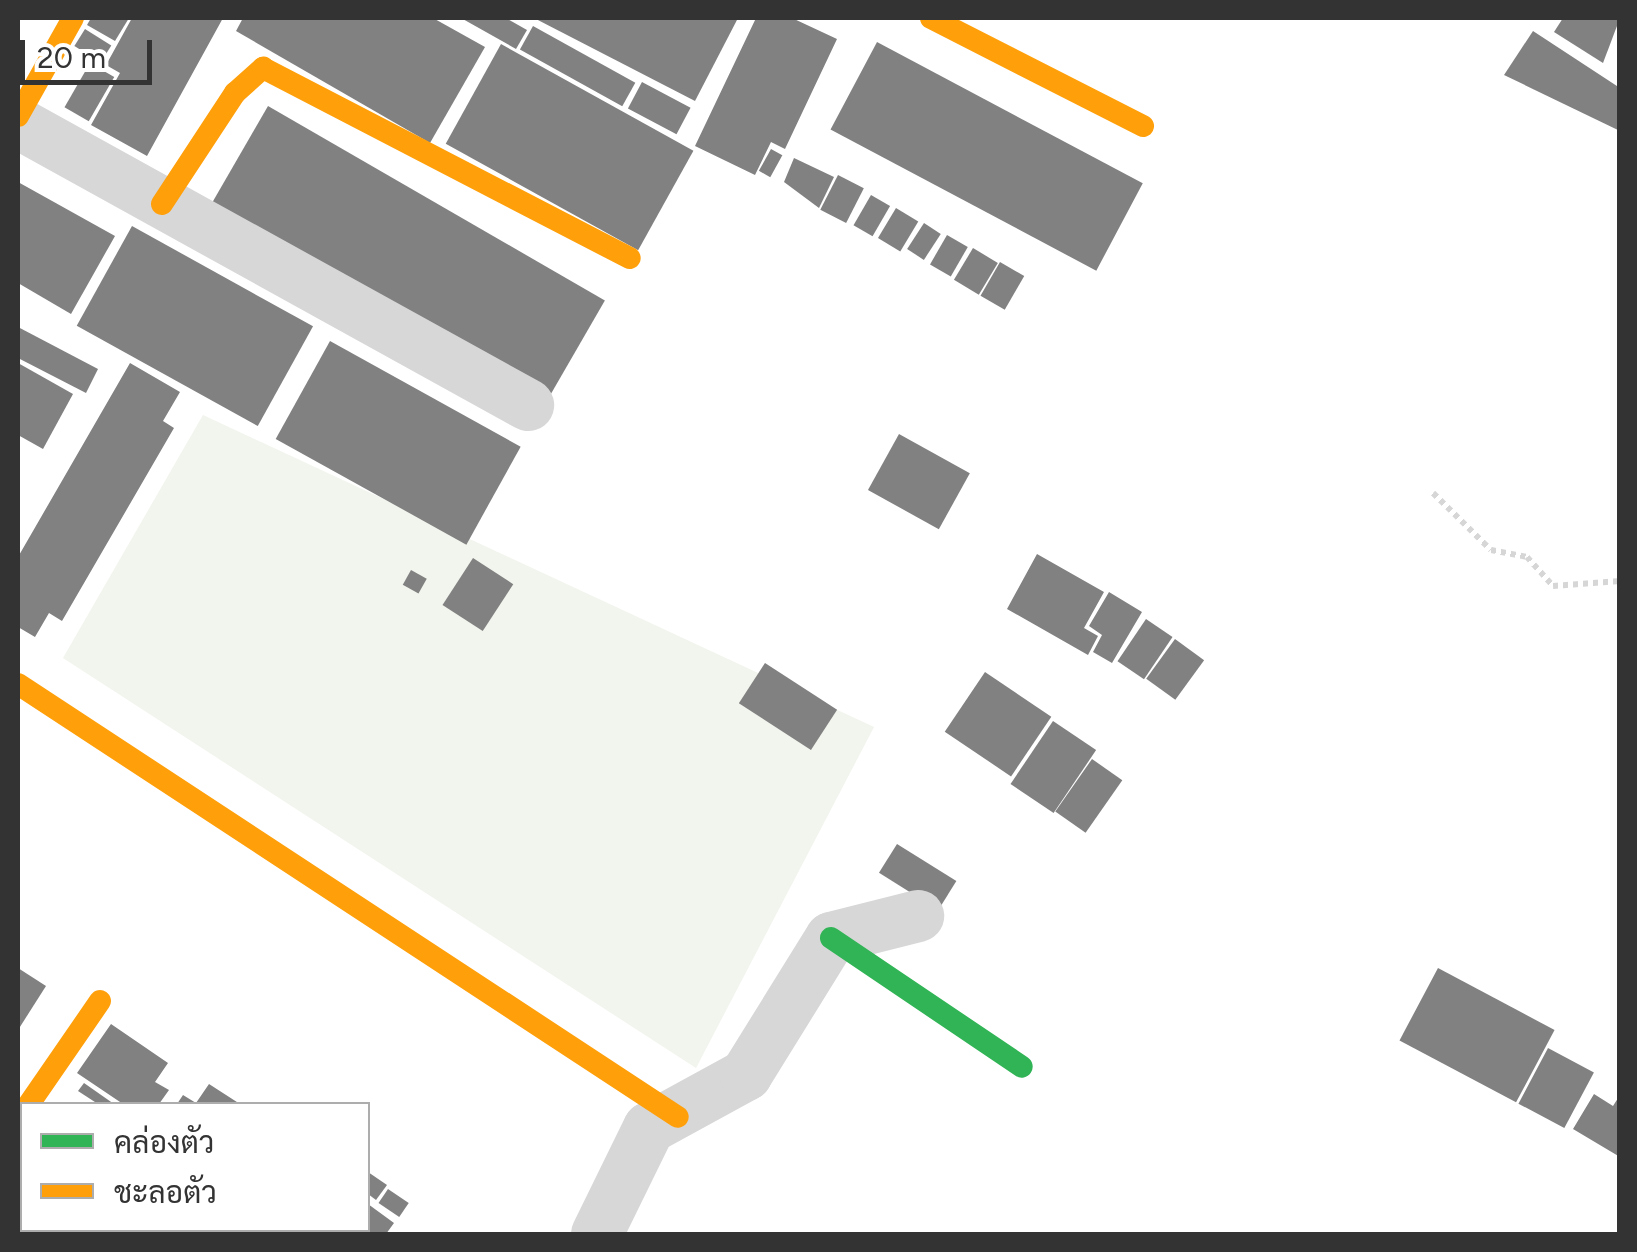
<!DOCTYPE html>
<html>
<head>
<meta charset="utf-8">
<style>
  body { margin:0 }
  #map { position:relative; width:1637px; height:1252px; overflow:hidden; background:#fff; font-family:Figtree,Sarabun,sans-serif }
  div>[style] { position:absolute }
  .green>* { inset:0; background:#f1f5ed }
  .building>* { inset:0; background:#818181; transform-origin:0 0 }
  .path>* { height:6px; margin-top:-3px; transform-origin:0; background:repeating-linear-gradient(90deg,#d6d6d6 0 5px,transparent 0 10px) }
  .street>* { height:52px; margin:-26px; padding:0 26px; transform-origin:26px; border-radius:26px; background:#d7d7d7 }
  .fast>* { height:22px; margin:-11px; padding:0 11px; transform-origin:11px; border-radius:11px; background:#30b455 }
  .slow>* { height:22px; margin:-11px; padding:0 11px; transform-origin:11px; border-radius:11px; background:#ff9f0a }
  span { translate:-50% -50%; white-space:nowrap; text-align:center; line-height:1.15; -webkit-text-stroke:10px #fff; paint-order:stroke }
  .frame { position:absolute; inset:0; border:20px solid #333; pointer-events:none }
  .legend { position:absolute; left:20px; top:1102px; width:350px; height:130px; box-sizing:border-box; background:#fff; border:2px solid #adadad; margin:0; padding:12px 18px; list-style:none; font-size:30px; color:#333 }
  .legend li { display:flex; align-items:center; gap:20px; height:50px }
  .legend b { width:50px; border:2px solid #adadad }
  .scale { position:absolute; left:20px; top:40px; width:132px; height:45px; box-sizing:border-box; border:5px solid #333; border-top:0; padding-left:12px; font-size:30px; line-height:35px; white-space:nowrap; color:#333; -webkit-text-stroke:8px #fff; paint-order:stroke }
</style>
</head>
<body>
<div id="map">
  <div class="green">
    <div style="clip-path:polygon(203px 415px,874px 727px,696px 1068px,63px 658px)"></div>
  </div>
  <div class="building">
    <div style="clip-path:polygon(91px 18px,129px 18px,115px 41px,87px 25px)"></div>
    <div style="clip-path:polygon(132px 18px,223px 18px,147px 156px,91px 125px,120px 73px,106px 65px)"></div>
    <div style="clip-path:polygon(243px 18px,433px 18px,485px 47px,430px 143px,236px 31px)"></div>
    <div style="clip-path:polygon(461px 18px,506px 18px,527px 30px,516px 49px)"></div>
    <div style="clip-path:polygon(534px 18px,738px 18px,695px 101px)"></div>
    <div style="clip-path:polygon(756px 18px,792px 18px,837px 39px,785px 149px,771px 142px,755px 175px,695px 146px)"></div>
    <div style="clip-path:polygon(1563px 18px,1620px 18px,1603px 63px,1554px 32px)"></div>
    <div style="left:533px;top:26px;width:117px;height:27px;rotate:29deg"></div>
    <div style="left:85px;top:29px;width:31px;height:20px;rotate:32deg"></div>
    <div style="clip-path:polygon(1533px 31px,1620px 88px,1620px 131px,1504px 75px)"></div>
    <div style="left:877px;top:42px;width:301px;height:99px;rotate:28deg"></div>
    <div style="left:501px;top:44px;width:220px;height:114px;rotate:29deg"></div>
    <div style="left:90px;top:63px;width:28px;height:51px;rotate:30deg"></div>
    <div style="left:642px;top:82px;width:55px;height:30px;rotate:28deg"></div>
    <div style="left:268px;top:106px;width:389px;height:117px;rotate:30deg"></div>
    <div style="left:771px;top:149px;width:13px;height:25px;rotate:29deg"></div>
    <div style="clip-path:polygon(794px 158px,834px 177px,819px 208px,784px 182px)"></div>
    <div style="left:838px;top:175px;width:29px;height:39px;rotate:27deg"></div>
    <div style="clip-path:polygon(18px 182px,115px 236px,71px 314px,18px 283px)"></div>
    <div style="left:871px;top:195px;width:22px;height:35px;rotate:30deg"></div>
    <div style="left:896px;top:208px;width:26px;height:35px;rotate:31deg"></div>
    <div style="left:924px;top:223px;width:20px;height:31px;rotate:33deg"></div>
    <div style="left:132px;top:226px;width:207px;height:114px;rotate:29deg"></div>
    <div style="left:947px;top:235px;width:24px;height:34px;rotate:30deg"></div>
    <div style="left:973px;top:248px;width:29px;height:37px;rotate:31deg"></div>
    <div style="left:1000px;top:262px;width:28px;height:39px;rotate:30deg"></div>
    <div style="clip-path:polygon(18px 327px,98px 369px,86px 393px,18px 358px)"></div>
    <div style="left:330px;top:341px;width:218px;height:112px;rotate:29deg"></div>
    <div style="clip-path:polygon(18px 363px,73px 394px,43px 449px,18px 435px)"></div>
    <div style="clip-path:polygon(130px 363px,180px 392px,163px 421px,174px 428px,62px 621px,49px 613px,35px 637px,18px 627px,18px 557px)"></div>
    <div style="left:899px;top:434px;width:81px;height:64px;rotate:29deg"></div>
    <div style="clip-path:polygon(1037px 554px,1104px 592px,1084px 628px,1098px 636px,1088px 655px,1007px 609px)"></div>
    <div style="left:473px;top:558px;width:48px;height:56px;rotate:33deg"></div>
    <div style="left:411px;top:570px;width:18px;height:17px;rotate:29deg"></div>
    <div style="clip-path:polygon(1109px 592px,1142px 612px,1112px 663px,1093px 652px,1102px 635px,1089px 626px)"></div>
    <div style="left:1146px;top:619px;width:32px;height:51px;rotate:34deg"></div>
    <div style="left:1175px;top:639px;width:36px;height:49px;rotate:36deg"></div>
    <div style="left:765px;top:663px;width:86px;height:48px;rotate:33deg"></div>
    <div style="left:985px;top:672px;width:80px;height:72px;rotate:34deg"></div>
    <div style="left:1053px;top:721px;width:52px;height:76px;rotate:34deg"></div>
    <div style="left:1092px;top:759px;width:37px;height:64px;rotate:35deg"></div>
    <div style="left:897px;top:844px;width:70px;height:34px;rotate:32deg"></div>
    <div style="clip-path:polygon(18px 968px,46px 986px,18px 1030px)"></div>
    <div style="left:1438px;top:968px;width:132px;height:82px;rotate:28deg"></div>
    <div style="clip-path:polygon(111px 1024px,168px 1063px,155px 1082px,169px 1090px,159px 1104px,123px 1104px,77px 1073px)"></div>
    <div style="left:1548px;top:1048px;width:52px;height:63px;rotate:28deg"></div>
    <div style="clip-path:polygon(84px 1083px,114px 1104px,98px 1104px,78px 1091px)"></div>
    <div style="clip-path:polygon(209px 1084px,240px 1104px,177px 1104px,183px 1095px,196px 1103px)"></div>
    <div style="clip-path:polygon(1594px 1094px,1613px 1106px,1620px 1095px,1620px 1157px,1573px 1129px)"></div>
    <div style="clip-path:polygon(368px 1172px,387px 1185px,376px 1200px,368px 1194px)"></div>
    <div style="left:388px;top:1189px;width:25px;height:17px;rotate:34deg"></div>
    <div style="clip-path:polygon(368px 1204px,394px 1223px,386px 1234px,295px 1234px,368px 1230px)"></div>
    <div style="clip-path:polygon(93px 1230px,194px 1230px,89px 1234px)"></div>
  </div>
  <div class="path">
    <div style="left:1433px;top:493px;width:81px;rotate:44.5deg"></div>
    <div style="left:1491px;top:550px;width:37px;rotate:11deg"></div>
    <div style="left:1527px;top:557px;width:39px;rotate:48deg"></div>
    <div style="left:1553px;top:586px;width:67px;rotate:-4.3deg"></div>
  </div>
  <div class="street">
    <div style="left:18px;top:123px;width:583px;rotate:28.94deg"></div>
    <div style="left:248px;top:1234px;width:5px;rotate:-53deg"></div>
    <div style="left:597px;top:1234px;width:118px;rotate:-63.9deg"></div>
    <div style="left:649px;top:1128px;width:111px;rotate:-28.7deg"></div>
    <div style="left:746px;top:1075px;width:161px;rotate:-58.2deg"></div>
    <div style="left:831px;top:938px;width:90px;rotate:-14.2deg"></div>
  </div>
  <div class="fast">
    <div style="left:831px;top:938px;width:230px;rotate:34deg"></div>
  </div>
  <div class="slow">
    <div style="left:931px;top:18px;width:238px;rotate:27deg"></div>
    <div style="left:18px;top:116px;width:112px;rotate:-60.7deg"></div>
    <div style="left:162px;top:204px;width:133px;rotate:-56.7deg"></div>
    <div style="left:235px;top:93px;width:38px;rotate:-42deg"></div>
    <div style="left:263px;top:68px;width:413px;rotate:27.4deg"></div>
    <div style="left:18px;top:684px;width:789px;rotate:33.27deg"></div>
    <div style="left:29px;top:1104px;width:125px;rotate:-55.4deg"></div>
  </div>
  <div class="frame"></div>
  <ul class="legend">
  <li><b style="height:12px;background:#30b455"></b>คล่องตัว</li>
  <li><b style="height:12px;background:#ff9f0a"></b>ชะลอตัว</li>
  </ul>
  <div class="scale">20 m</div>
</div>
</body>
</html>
